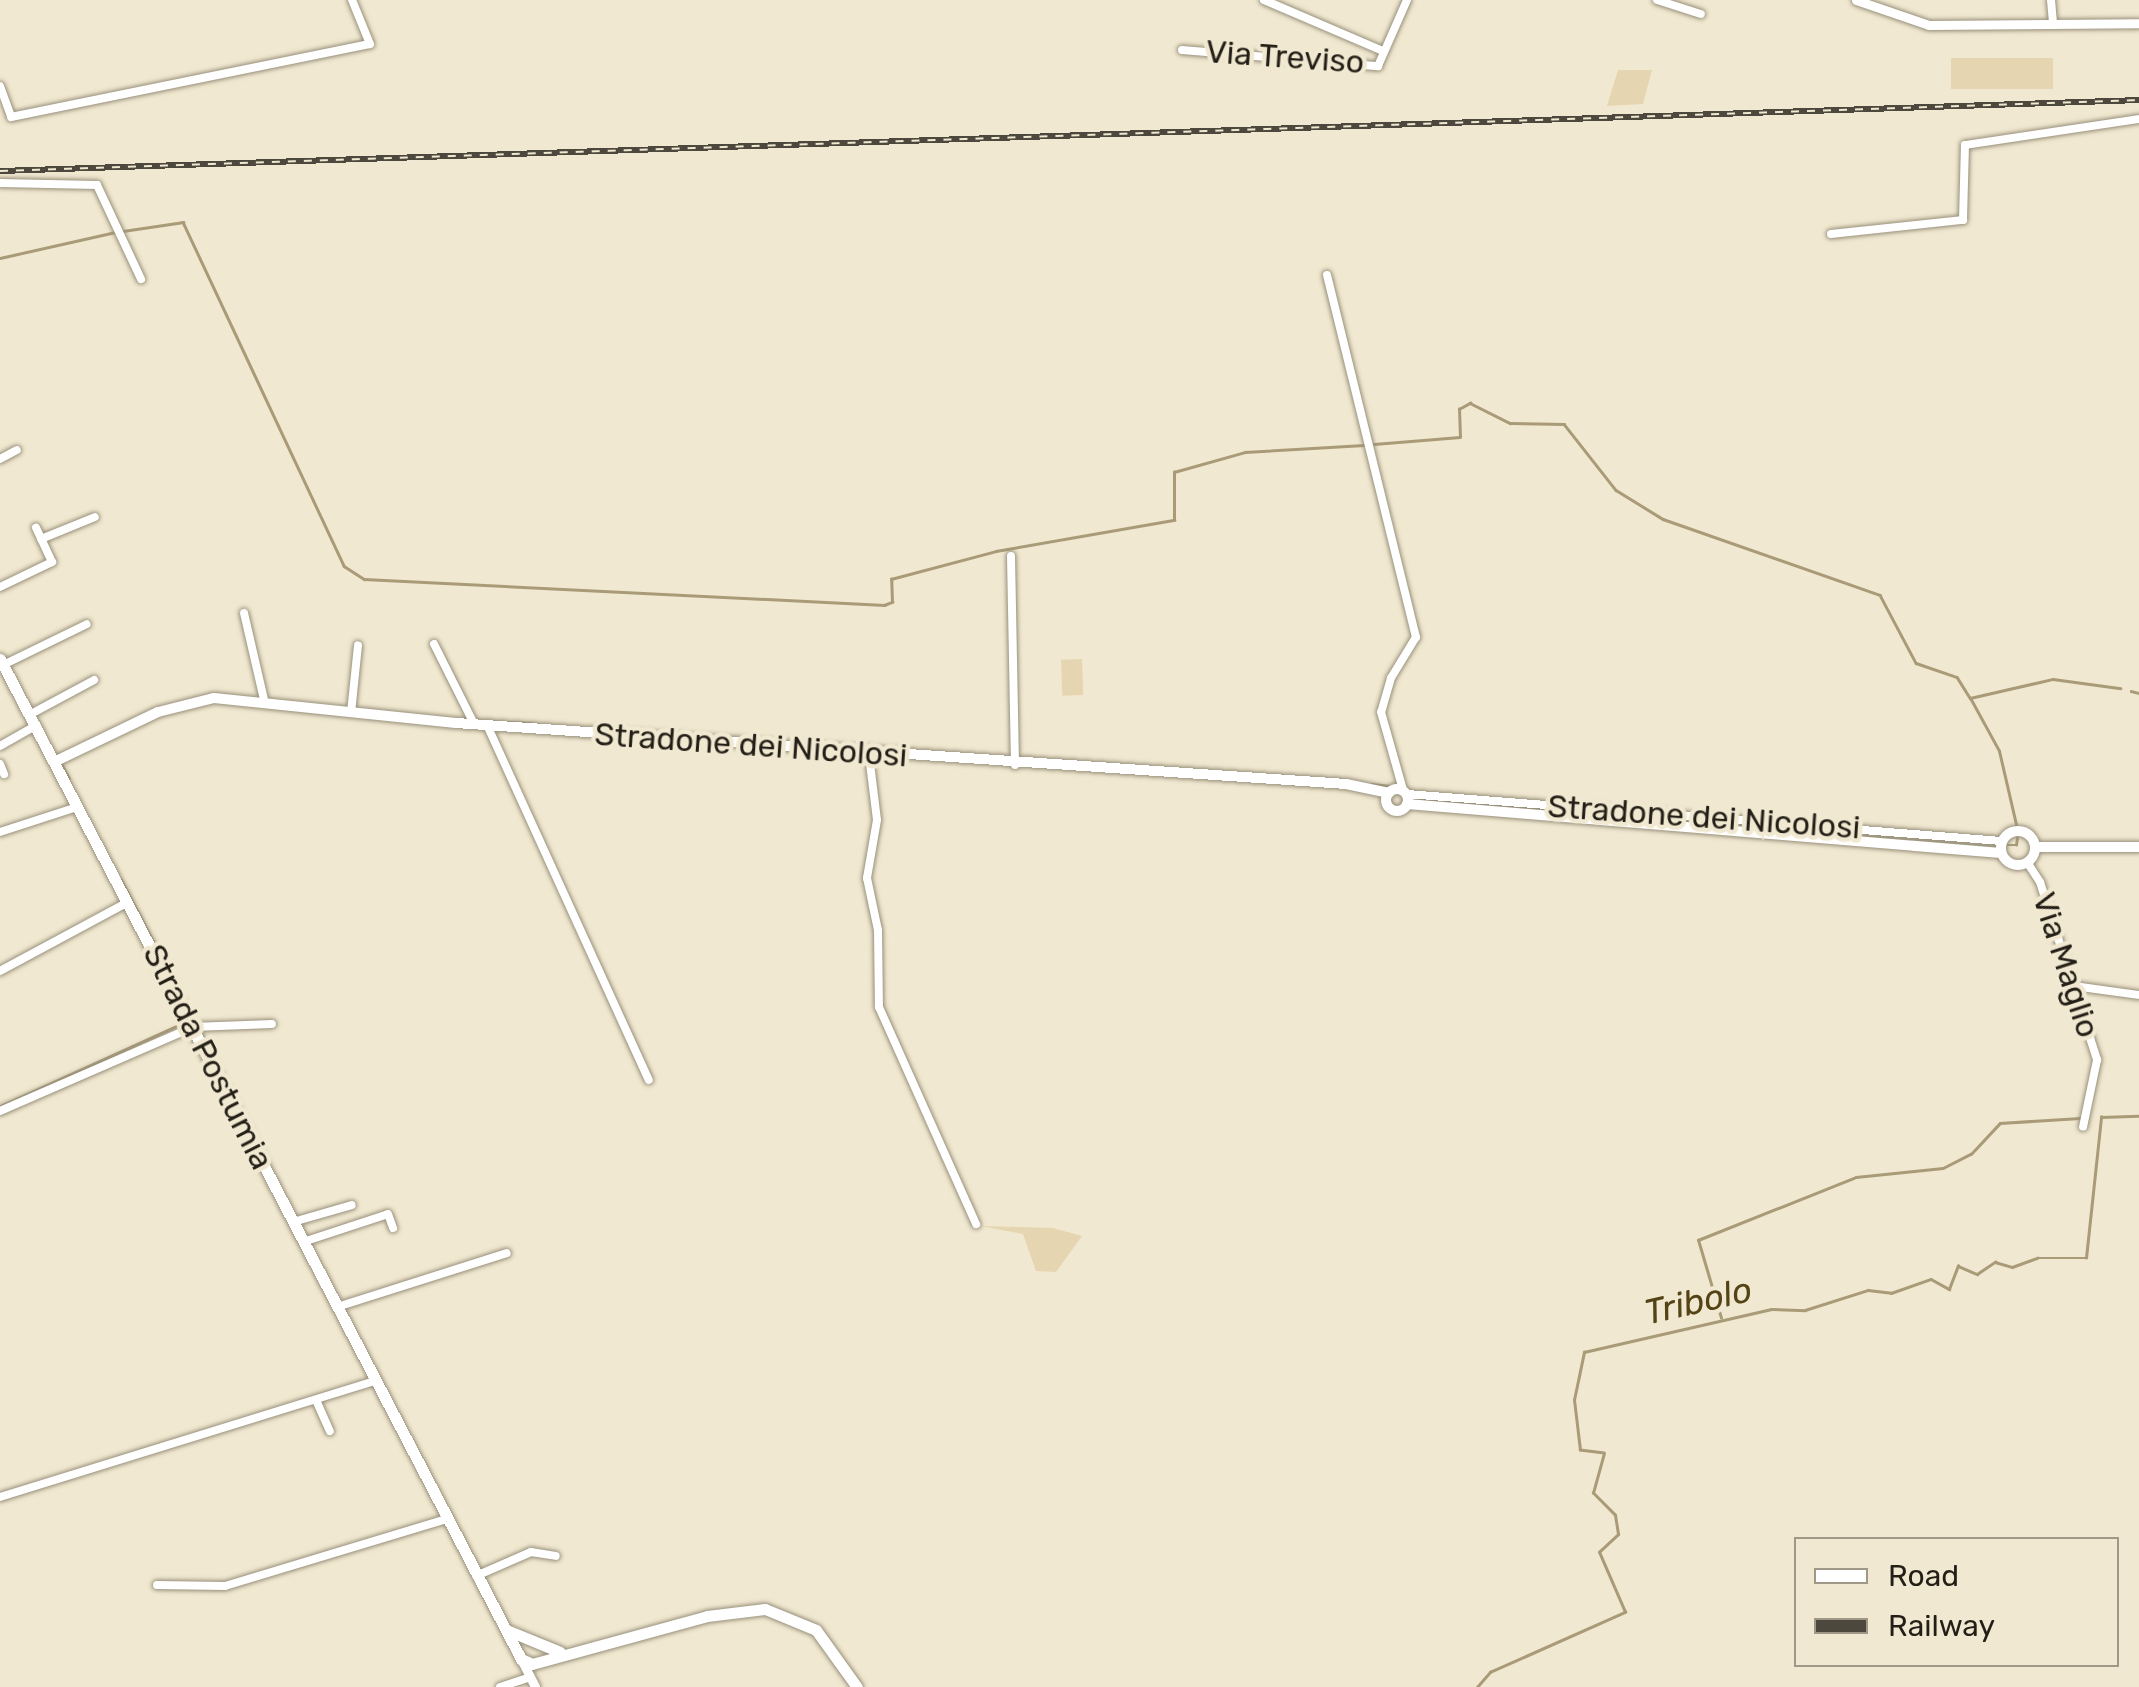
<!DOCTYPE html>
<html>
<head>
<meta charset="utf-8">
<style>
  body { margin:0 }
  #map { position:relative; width:2139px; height:1687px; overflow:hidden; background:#f1e8d1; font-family:Rubik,sans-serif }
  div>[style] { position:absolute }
  .green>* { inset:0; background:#e5d6b1; transform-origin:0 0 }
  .stream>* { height:2.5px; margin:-1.25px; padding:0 1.25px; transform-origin:1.25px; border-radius:1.25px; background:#a99b77 }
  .roads { filter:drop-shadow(0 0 2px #98907b) drop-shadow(0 0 2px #98907b) }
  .minor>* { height:8px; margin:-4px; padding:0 4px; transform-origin:4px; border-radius:4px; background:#fff }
  .tertiary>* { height:9px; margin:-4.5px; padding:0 4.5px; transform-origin:4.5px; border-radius:4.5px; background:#fff }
  .secondary>* { height:10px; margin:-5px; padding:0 5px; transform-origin:5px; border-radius:5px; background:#fff }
  .secondary>.ring { margin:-5px; padding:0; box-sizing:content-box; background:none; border:10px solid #fff; border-radius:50% }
  .primary>* { height:11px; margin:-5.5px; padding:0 5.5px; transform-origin:5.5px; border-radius:5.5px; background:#fff }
  .rail>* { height:6px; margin-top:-3px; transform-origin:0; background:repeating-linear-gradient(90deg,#f1e8d1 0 8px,#4d483d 0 16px); box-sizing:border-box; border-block:2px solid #4d483d }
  span { translate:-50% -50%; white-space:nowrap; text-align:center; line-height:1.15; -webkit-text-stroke:9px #f1e8d1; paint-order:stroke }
  .street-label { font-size:32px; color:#231f17 }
  .water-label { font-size:35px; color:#534315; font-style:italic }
  .legend { position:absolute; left:1794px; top:1537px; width:325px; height:130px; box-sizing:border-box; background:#f1e8d1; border:2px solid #9f9887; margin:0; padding:12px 18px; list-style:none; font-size:30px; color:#231f17 }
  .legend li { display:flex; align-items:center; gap:20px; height:50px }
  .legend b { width:50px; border:2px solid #9f9887 }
</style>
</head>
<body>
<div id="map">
  <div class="green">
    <div style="left:2053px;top:58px;width:31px;height:102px;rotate:90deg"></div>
    <div style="clip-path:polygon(1618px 70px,1652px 70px,1643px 104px,1607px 106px)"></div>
    <div style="left:1082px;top:659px;width:36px;height:21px;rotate:88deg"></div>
    <div style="clip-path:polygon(980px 1226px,1053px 1228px,1082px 1236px,1056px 1272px,1036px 1271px,1023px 1234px)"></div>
  </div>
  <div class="stream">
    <div style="left:123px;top:231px;width:61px;rotate:-8.5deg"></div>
    <div style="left:183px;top:222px;width:380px;rotate:64.9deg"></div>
    <div style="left:344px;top:566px;width:24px;rotate:33deg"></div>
    <div style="left:364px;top:579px;width:521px;rotate:2.86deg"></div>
    <div style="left:884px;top:605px;width:9px;rotate:-21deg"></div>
    <div style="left:892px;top:602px;width:23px;rotate:-92deg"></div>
    <div style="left:891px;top:579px;width:109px;rotate:-14.9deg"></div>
    <div style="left:996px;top:551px;width:181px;rotate:-9.9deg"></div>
    <div style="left:1174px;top:520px;width:48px;rotate:-90deg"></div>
    <div style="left:1174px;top:472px;width:74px;rotate:-15.7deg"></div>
    <div style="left:1245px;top:452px;width:119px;rotate:-3.4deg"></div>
    <div style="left:0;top:258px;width:118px;rotate:-12.7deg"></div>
    <div style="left:1374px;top:444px;width:86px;rotate:-4.7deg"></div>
    <div style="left:1460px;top:437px;width:28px;rotate:-92deg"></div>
    <div style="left:1459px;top:409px;width:13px;rotate:-29deg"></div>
    <div style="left:1470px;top:403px;width:45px;rotate:26.6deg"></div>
    <div style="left:1510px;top:423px;width:54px;rotate:1.1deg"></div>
    <div style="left:1564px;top:424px;width:84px;rotate:51.8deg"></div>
    <div style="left:1616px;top:490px;width:55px;rotate:31.7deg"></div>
    <div style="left:1663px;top:519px;width:230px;rotate:19.3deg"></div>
    <div style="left:1880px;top:595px;width:77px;rotate:62.1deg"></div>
    <div style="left:1916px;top:663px;width:43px;rotate:18.9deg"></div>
    <div style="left:1957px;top:677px;width:25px;rotate:58deg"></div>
    <div style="left:2131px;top:691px;width:8px;rotate:14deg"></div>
    <div style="left:480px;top:721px;width:51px;rotate:2.2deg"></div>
    <div style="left:61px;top:763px;width:17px;rotate:62deg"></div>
    <div style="left:1372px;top:784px;width:18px;rotate:6deg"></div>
    <div style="left:2017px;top:829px;width:80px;rotate:-103deg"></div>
    <div style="left:1999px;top:751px;width:60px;rotate:-118.7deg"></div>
    <div style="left:1970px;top:698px;width:85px;rotate:-12.9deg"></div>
    <div style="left:2053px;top:679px;width:68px;rotate:7.7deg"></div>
    <div style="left:2000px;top:845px;width:16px"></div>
    <div style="left:2016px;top:845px;width:7px;rotate:-82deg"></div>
    <div style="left:121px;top:879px;width:122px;rotate:62.6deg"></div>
    <div style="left:185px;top:1003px;width:17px;rotate:59deg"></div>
    <div style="left:1px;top:1106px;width:198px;rotate:-24.5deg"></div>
    <div style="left:1721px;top:1318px;width:81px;rotate:-106.4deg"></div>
    <div style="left:1698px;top:1240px;width:170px;rotate:-21.7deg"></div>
    <div style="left:1856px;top:1177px;width:87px;rotate:-5.9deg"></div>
    <div style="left:1943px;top:1168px;width:31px;rotate:-27deg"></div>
    <div style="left:1971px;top:1154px;width:42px;rotate:-46.9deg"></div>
    <div style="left:2000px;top:1123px;width:80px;rotate:-3.6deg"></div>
    <div style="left:1477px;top:1687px;width:20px;rotate:-49deg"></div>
    <div style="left:1490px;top:1672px;width:148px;rotate:-24deg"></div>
    <div style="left:1625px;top:1612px;width:65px;rotate:-113.4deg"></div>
    <div style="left:1599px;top:1552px;width:26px;rotate:-43deg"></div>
    <div style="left:1618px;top:1534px;width:19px;rotate:-99deg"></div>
    <div style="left:1615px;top:1515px;width:31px;rotate:-135deg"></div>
    <div style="left:1593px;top:1493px;width:41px;rotate:-74.6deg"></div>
    <div style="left:1604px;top:1453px;width:24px;rotate:-173deg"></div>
    <div style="left:1580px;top:1450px;width:50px;rotate:-96.8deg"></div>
    <div style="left:1574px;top:1400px;width:49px;rotate:-78.2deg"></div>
    <div style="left:1584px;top:1352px;width:192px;rotate:-12.9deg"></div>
    <div style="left:1771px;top:1309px;width:34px;rotate:2deg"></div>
    <div style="left:1805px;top:1310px;width:66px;rotate:-17.6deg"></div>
    <div style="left:1868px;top:1290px;width:23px;rotate:7deg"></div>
    <div style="left:1891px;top:1293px;width:42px;rotate:-19.3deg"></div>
    <div style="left:1931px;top:1279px;width:21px;rotate:29deg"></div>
    <div style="left:1949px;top:1289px;width:25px;rotate:-69deg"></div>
    <div style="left:1958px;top:1266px;width:21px;rotate:23deg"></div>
    <div style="left:1977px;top:1274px;width:22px;rotate:-34deg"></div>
    <div style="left:1995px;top:1262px;width:18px;rotate:16deg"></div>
    <div style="left:2012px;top:1267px;width:27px;rotate:-20deg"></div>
    <div style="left:2037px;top:1258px;width:49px"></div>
    <div style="left:2086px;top:1258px;width:142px;rotate:-83.9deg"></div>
    <div style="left:2101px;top:1117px;width:38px;rotate:-2deg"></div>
  </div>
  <div class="roads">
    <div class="minor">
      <div style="left:1264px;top:0;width:129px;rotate:23.2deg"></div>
      <div style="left:1657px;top:0;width:46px;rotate:17.7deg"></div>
      <div style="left:2051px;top:0;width:24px;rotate:85deg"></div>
      <div style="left:1182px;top:50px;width:197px;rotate:4.7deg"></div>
      <div style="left:1378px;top:66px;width:72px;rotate:-66.3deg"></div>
      <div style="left:0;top:86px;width:33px;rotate:70deg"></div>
      <div style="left:11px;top:117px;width:366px;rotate:-11.5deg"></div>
      <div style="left:370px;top:44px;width:48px;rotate:-112.2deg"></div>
      <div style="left:0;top:183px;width:97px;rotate:1.2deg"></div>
      <div style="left:97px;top:185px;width:104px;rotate:64.9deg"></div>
      <div style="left:1831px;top:234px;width:133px;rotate:-6.1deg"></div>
      <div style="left:1963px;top:220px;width:75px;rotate:-88.5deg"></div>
      <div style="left:1965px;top:145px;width:176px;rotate:-8.5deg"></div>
      <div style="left:1327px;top:275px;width:373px;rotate:76.2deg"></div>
      <div style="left:1416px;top:637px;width:48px;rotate:121.4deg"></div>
      <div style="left:1391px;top:678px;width:35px;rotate:106deg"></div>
      <div style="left:1381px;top:712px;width:81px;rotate:74.2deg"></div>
      <div style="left:0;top:459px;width:19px;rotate:-28deg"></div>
      <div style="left:41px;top:539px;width:58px;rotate:-22.2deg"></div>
      <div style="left:1011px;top:556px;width:209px;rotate:88.9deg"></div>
      <div style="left:0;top:587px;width:58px;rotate:-25.7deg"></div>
      <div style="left:52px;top:562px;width:38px;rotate:-115deg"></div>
      <div style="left:244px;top:613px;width:93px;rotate:77deg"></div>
      <div style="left:434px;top:644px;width:89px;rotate:63.4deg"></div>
      <div style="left:3px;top:665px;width:93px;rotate:-26deg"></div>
      <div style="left:351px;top:713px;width:68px;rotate:-84.1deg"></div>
      <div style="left:29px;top:715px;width:74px;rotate:-28.3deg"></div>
      <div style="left:487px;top:725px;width:390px;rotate:65.5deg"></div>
      <div style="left:0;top:746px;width:40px;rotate:-29.7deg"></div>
      <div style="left:869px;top:755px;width:65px;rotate:83deg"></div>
      <div style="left:877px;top:820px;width:59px;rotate:99.8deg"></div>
      <div style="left:867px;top:878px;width:53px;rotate:78.1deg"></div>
      <div style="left:878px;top:930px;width:77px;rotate:89.3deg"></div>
      <div style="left:879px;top:1007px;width:238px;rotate:65.9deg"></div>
      <div style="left:0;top:764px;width:11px;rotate:68deg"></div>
      <div style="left:1407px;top:794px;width:597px;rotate:4.52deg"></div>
      <div style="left:0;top:832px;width:81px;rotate:-18deg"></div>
      <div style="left:2027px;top:862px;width:24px;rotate:57deg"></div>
      <div style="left:2040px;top:882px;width:187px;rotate:72.2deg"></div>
      <div style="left:2097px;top:1060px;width:68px;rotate:101.8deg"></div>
      <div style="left:0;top:971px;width:145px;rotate:-28.3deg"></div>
      <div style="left:2074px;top:986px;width:66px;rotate:7.9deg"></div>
      <div style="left:0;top:1111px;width:210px;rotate:-23.5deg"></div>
      <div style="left:193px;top:1027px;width:79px;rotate:-2.2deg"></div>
      <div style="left:293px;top:1222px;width:61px;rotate:-16.1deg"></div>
      <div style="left:303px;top:1242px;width:89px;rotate:-18.2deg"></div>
      <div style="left:388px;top:1214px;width:15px;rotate:70deg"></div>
      <div style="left:337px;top:1307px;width:178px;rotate:-17.6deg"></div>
      <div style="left:316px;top:1400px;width:34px;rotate:66deg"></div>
      <div style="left:0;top:1497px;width:393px;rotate:-17.2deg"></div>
      <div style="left:476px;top:1576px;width:60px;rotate:-23.6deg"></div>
      <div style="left:531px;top:1552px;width:25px;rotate:9deg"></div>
      <div style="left:157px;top:1585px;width:68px;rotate:0.8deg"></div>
      <div style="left:225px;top:1586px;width:232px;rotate:-16.8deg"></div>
      <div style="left:500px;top:1687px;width:32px;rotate:-18deg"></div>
    </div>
    <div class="tertiary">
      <div style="left:1856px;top:0;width:77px;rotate:18.9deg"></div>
      <div style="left:1929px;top:25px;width:210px;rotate:-0.5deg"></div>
      <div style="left:521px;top:1659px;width:31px;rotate:63deg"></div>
    </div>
    <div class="secondary">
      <div style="left:54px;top:762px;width:115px;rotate:-25.7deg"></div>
      <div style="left:158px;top:712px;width:58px;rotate:-14deg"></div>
      <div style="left:214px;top:698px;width:243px;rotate:5.9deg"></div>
      <div style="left:456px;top:723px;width:892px;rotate:3.92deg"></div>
      <div style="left:1346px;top:784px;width:44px;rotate:11.8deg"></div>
      <div class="ring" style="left:1386px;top:789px;width:12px;height:12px"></div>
      <div style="left:1407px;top:804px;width:596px;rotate:4.72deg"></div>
      <div class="ring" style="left:2001px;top:831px;width:24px;height:24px"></div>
      <div style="left:2035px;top:847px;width:104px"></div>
    </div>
    <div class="primary">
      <div style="left:0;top:659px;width:1128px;rotate:62.48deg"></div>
      <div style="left:521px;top:1659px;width:12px;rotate:24deg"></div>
      <div style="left:532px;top:1664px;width:181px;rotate:-15.3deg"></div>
      <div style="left:707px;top:1616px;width:58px;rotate:-6.9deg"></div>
      <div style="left:765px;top:1609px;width:55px;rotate:22.4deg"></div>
      <div style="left:816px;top:1630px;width:70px;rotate:54.3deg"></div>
      <div style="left:509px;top:1631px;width:55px;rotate:22.4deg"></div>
    </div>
  </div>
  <div class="rail">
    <div style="left:0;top:171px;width:2140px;rotate:-1.9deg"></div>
  </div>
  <div class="street-label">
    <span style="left:1285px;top:57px;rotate:4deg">Via Treviso</span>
    <span style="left:751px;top:745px;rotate:4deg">Stradone dei Nicolosi</span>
    <span style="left:1704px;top:817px;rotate:4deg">Stradone dei Nicolosi</span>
    <span style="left:2066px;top:965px;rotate:72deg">Via Maglio</span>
    <span style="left:208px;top:1057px;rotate:63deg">Strada Postumia</span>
  </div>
  <div class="water-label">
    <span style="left:1698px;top:1301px;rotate:-13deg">Tribolo</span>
  </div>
  <ul class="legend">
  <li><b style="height:12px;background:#fff"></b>Road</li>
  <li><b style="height:12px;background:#4d483d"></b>Railway</li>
  </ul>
</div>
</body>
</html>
